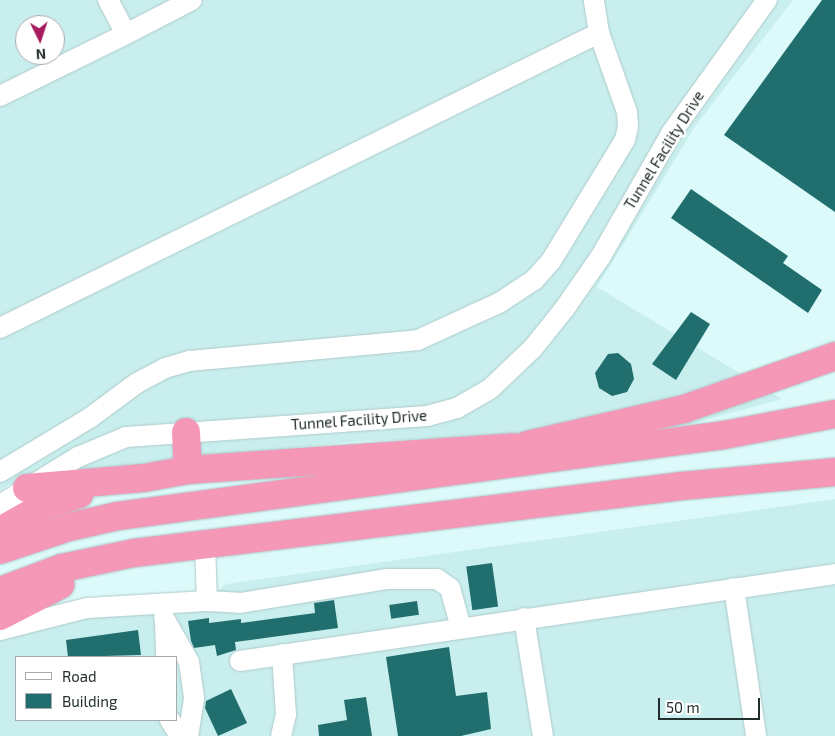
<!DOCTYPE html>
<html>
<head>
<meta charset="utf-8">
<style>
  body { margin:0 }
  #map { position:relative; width:835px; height:736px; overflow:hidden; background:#ddfafa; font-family:"Exo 2",sans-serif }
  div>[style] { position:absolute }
  .built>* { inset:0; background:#c8eeed }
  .building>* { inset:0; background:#216e6e; transform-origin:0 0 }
  .roads { filter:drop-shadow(0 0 1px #afcaca) drop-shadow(0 0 1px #afcaca) }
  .minor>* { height:20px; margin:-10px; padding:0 10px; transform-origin:10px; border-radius:10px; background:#fff }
  .highway>* { height:28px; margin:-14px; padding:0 14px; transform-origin:14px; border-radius:14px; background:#f598b8 }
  span { translate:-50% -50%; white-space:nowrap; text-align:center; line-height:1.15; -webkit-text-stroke:5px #fff; paint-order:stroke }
  .street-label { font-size:15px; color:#232e2e }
  .legend { position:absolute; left:15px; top:656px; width:162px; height:65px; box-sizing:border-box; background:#fff; border:1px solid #a7abab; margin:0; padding:6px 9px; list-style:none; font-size:15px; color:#232e2e }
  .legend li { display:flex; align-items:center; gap:10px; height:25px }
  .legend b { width:25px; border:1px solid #a7abab }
  .north { position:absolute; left:15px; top:15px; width:50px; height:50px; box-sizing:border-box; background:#fff; border:1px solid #a7abab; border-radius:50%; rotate:176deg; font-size:14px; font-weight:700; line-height:20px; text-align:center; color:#232e2e }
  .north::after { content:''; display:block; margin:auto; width:18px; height:22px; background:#a71c5f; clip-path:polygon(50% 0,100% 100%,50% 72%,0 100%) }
  .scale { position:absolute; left:658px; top:698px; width:102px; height:22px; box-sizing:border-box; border:2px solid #232e2e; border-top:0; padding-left:6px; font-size:15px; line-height:18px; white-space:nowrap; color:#232e2e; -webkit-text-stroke:4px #fff; paint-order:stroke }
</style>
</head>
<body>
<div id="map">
  <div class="built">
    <div style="clip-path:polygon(evenodd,0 0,793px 0,696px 125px,597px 287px,782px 399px,690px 424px,618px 435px,359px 441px,112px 467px,10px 484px,0 490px,0 0,25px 25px,55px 25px,55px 55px,25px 55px,25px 25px)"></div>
    <div style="clip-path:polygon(evenodd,835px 499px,835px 736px,0 736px,0 639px,72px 618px,198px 608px,226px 584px,835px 499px,16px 657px,176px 657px,176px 720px,16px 720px,16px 657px)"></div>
  </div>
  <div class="building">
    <div style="clip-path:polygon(822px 0,835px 0,835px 212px,724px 135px)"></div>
    <div style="clip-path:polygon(691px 189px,788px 256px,783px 263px,822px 290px,808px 313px,671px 218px)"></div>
    <div style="clip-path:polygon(691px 312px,710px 324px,676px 380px,652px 364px)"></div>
    <div style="clip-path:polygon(618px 353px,631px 364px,634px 379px,627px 392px,612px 396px,599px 388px,595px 373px,608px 354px)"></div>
    <div style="left:492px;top:563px;width:44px;height:26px;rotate:82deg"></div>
    <div style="clip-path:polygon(334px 600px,338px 628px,235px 642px,236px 650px,217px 656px,215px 645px,194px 648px,191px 641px,188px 621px,209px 618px,209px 623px,241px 619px,241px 623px,315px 613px,314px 603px)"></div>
    <div style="left:417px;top:601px;width:14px;height:28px;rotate:82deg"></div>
    <div style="clip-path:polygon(138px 630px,141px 655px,68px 657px,66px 640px)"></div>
    <div style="clip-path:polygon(449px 647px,456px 696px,487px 692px,491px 729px,461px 736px,398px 736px,386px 657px)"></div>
    <div style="clip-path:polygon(231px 689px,247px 723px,218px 736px,205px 708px,206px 701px)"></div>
    <div style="clip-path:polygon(366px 697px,372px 736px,319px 736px,318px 725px,347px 720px,344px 700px)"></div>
  </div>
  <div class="roads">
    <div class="minor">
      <div style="left:108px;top:0;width:38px;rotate:62deg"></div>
      <div style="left:126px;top:34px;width:74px;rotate:-27.3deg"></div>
      <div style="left:0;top:96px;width:140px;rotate:-26.2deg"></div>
      <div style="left:0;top:328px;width:668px;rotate:-26.22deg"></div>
      <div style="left:0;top:472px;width:106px;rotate:-31.1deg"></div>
      <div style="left:91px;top:417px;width:57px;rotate:-36.5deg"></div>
      <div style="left:137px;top:383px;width:32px;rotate:-28deg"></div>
      <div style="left:165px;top:368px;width:25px;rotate:-16deg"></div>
      <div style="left:189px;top:361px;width:230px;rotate:-5.2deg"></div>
      <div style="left:418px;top:340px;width:89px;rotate:-24.6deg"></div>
      <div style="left:499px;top:303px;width:42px;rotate:-33.3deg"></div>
      <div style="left:534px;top:280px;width:25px;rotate:-48deg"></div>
      <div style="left:551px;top:261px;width:142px;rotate:-58.6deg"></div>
      <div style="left:625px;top:140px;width:14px;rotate:-78deg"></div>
      <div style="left:628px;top:126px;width:14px;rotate:-94deg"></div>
      <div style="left:627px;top:112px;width:84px;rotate:-109.5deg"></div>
      <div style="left:599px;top:33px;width:33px;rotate:-99deg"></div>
      <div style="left:0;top:505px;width:92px;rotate:-31.6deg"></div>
      <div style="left:78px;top:457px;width:52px;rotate:-22.6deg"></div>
      <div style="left:126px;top:437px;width:302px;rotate:-4deg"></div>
      <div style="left:427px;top:416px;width:31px;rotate:-15deg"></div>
      <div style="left:457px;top:408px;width:38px;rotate:-30deg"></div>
      <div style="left:490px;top:389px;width:59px;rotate:-43.6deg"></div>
      <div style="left:533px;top:348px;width:51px;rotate:-51.3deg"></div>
      <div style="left:565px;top:308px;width:63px;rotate:-55.3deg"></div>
      <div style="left:601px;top:256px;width:143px;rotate:-60.2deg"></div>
      <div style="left:672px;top:132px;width:163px;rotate:-54.3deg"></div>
      <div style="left:205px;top:545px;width:56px;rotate:88deg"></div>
      <div style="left:734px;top:588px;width:150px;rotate:81.5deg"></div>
      <div style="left:164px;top:618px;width:51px;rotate:60.4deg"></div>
      <div style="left:189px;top:662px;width:37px;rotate:82deg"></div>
      <div style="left:194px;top:699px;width:37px;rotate:99deg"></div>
      <div style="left:524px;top:618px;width:120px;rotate:80.9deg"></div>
      <div style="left:165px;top:623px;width:34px;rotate:88deg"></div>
      <div style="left:0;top:630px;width:90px;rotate:-14.2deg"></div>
      <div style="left:87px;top:608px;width:120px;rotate:-3.3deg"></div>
      <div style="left:207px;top:601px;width:33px;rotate:3deg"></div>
      <div style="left:240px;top:603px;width:148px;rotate:-9.3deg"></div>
      <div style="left:386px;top:579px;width:51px"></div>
      <div style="left:437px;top:579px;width:16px;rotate:35deg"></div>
      <div style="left:450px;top:588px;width:41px;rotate:74.6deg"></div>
      <div style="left:240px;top:661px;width:601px;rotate:-8.32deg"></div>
      <div style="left:170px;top:720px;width:19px;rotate:58deg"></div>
      <div style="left:281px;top:736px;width:22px;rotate:-77deg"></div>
      <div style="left:286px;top:715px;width:61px;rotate:-93.8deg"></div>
    </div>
    <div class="highway">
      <div style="left:186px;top:432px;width:38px;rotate:87deg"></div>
      <div style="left:527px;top:445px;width:161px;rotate:-12.9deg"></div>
      <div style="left:684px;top:409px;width:160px;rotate:-19.3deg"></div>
      <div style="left:27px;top:488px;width:117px;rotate:-4.9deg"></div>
      <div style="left:144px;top:478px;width:45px;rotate:-10.3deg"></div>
      <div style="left:188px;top:470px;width:326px;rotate:-4deg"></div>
      <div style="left:0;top:531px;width:53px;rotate:-29.5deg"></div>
      <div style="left:46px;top:505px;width:35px;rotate:-18deg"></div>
      <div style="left:0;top:550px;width:73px;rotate:-18.4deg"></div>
      <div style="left:69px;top:527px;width:50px;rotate:-12.7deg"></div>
      <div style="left:118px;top:516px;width:611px;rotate:-7.61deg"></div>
      <div style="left:724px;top:435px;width:113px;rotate:-10.7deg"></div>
      <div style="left:0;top:591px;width:66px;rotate:-20.4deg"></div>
      <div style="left:62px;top:568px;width:74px;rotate:-11.8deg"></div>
      <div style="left:134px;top:553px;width:552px;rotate:-6.97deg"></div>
      <div style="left:682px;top:486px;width:154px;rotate:-5.2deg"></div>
      <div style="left:0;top:616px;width:68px;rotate:-27.3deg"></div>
    </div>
  </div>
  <div class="street-label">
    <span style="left:664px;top:150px;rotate:-58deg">Tunnel Facility Drive</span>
    <span style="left:359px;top:420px;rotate:-4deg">Tunnel Facility Drive</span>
  </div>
  <ul class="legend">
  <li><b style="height:6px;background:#fff"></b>Road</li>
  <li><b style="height:14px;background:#216e6e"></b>Building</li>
  </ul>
  <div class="north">N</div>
  <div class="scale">50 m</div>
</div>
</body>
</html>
